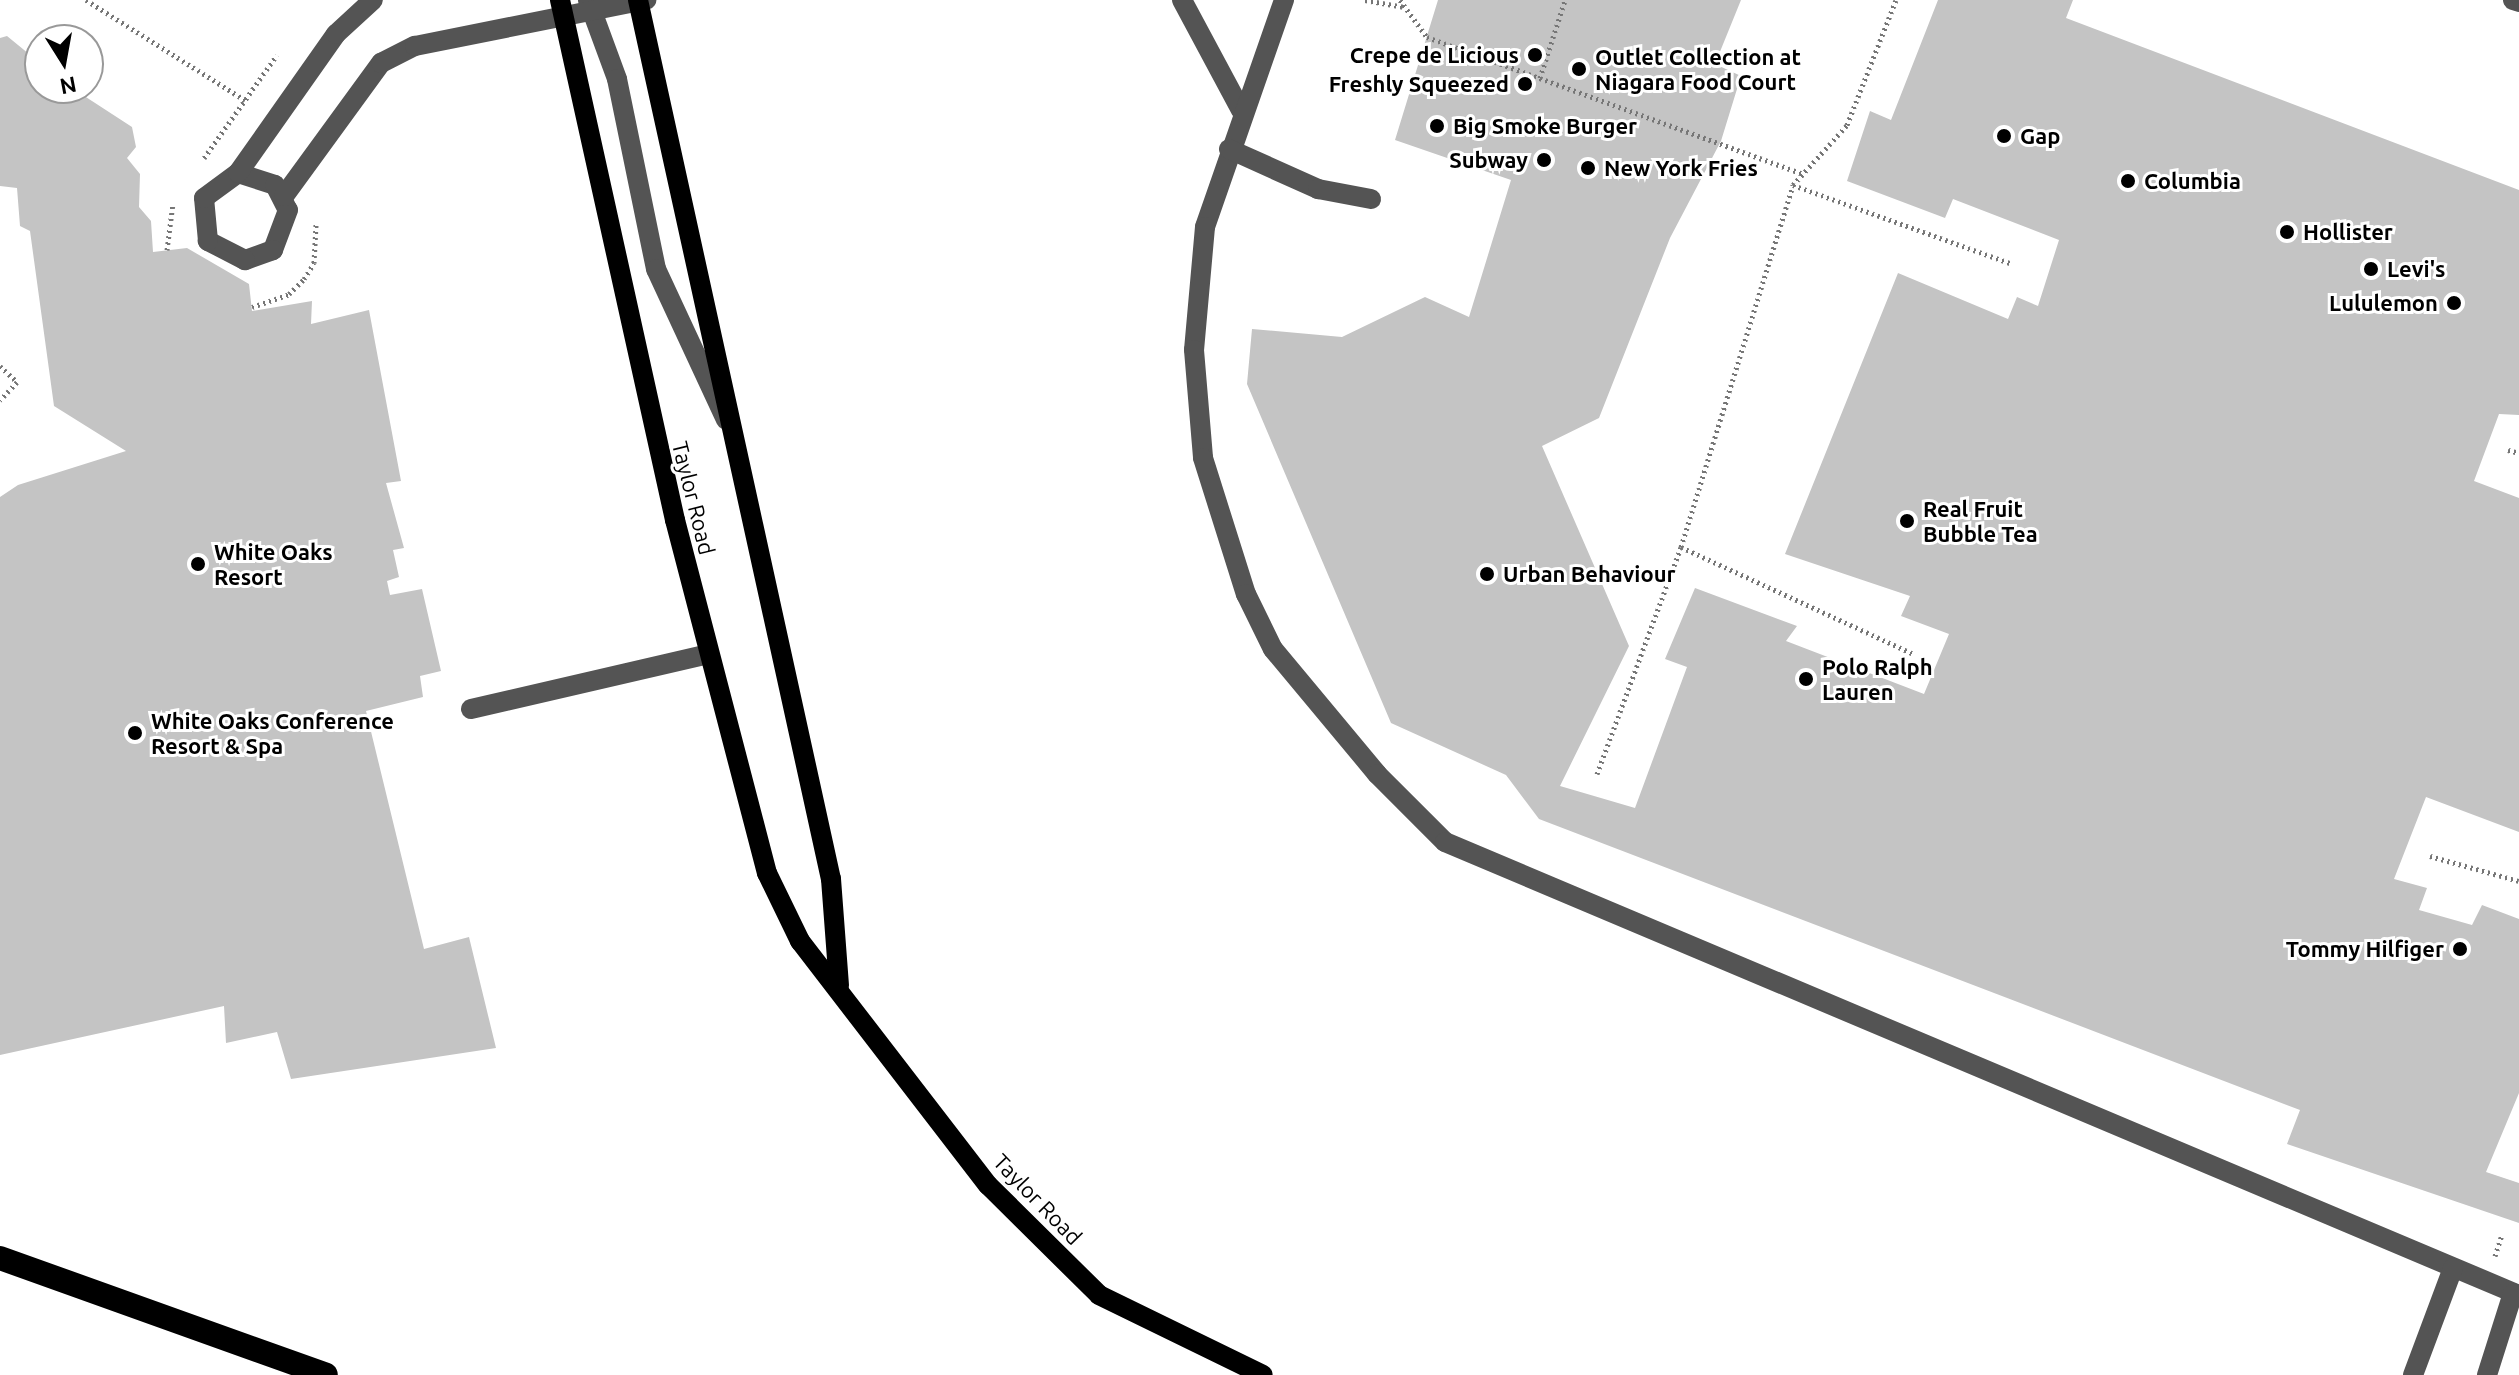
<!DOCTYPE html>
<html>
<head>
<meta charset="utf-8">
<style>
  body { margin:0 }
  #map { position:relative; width:2519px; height:1375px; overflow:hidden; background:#fff; font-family:Ubuntu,sans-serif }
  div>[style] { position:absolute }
  .building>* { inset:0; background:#c4c4c4 }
  .path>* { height:5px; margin-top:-2.5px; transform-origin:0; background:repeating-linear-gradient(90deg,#767676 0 2px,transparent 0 6px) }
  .minor>* { height:20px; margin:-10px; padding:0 10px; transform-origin:10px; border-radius:10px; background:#545454 }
  .major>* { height:20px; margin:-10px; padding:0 10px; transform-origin:10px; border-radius:10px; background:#000 }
  .highway>* { height:24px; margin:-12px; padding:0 12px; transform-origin:12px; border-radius:12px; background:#000 }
  .dots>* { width:22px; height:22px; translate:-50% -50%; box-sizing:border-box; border:4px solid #fff; border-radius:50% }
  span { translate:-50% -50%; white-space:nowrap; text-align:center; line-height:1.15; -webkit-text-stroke:6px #fff; paint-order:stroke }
  .poi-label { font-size:22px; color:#000; font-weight:700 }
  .right { translate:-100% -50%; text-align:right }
  .left { translate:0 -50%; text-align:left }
  .street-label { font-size:22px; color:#000 }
  .north { position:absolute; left:24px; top:24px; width:80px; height:80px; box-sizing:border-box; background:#fff; border:2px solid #999; border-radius:50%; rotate:169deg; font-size:22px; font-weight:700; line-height:32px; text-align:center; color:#000 }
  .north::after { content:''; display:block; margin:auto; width:28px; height:36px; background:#000; clip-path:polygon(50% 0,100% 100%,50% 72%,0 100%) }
</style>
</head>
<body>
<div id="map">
  <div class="building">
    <div style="clip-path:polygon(1438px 0,1741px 0,1715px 64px,1741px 76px,1721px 141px,1670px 238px,1599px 418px,1542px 446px,1629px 646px,1560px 786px,1635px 808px,1687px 667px,1665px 659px,1695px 588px,1797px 626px,1786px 641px,1924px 694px,1949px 634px,1901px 616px,1910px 596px,1785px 554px,1898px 273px,2008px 319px,2017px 297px,2038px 306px,2059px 240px,1953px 199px,1945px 218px,1847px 181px,1870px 111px,1891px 120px,1938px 0,2073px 0,2066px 18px,2519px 190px,2519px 415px,2499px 414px,2474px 481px,2519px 498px,2519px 832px,2426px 797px,2394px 879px,2427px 888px,2419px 910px,2472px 925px,2482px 905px,2519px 919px,2519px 1093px,2486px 1172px,2519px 1183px,2519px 1223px,2287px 1144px,2300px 1110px,1539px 819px,1506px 775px,1391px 723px,1247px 384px,1252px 329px,1342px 337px,1425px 297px,1469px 317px,1511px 180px,1395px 140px)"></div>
    <div style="clip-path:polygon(7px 36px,40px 63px,40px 88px,72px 88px,132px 127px,136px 147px,127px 158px,140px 174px,139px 207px,151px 221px,153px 252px,187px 248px,249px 284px,252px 311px,312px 301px,311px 324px,369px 310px,401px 481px,386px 483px,404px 548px,393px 550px,399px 577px,387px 581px,390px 595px,422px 589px,441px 671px,420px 676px,423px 697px,366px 711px,424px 949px,469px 937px,496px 1048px,291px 1079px,277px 1032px,226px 1043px,224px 1006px,0 1055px,0 497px,18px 485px,126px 451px,54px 406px,30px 231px,20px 226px,17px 188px,0 186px,0 38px)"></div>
  </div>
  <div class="path">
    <div style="left:86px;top:0;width:188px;rotate:32.2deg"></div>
    <div style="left:1365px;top:0;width:40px;rotate:10deg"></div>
    <div style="left:1400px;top:0;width:46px;rotate:53.9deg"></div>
    <div style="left:1427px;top:37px;width:400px;rotate:20deg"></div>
    <div style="left:1540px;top:78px;width:82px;rotate:-72.2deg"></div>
    <div style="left:204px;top:158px;width:126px;rotate:-54.7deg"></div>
    <div style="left:1793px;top:185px;width:233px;rotate:19.8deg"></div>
    <div style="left:167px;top:250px;width:47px;rotate:-82.7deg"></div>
    <div style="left:252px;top:307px;width:39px;rotate:-19deg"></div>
    <div style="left:289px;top:294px;width:21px;rotate:-45deg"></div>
    <div style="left:304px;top:279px;width:19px;rotate:-58deg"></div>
    <div style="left:314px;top:263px;width:39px;rotate:-87deg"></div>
    <div style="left:0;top:366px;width:23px;rotate:43deg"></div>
    <div style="left:17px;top:382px;width:25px;rotate:133deg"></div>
    <div style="left:2508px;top:450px;width:11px;rotate:15deg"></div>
    <div style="left:1681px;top:547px;width:256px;rotate:24.7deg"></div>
    <div style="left:1597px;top:774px;width:242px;rotate:-69.7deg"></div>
    <div style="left:1681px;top:547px;width:379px;rotate:-72.8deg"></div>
    <div style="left:1793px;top:185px;width:81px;rotate:-48deg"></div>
    <div style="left:1847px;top:125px;width:134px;rotate:-68.6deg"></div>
    <div style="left:2430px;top:856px;width:92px;rotate:15.7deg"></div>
    <div style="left:2495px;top:1256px;width:23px;rotate:-72deg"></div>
  </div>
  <div class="minor">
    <div style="left:588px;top:0;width:84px;rotate:69.8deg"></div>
    <div style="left:617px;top:79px;width:194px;rotate:78.4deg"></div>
    <div style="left:656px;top:269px;width:166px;rotate:65.1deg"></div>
    <div style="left:1182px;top:0;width:125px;rotate:61.8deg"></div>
    <div style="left:1284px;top:0;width:240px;rotate:109.2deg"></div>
    <div style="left:1205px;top:227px;width:123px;rotate:95.1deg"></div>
    <div style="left:1194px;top:350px;width:108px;rotate:85.2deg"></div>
    <div style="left:1203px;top:458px;width:143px;rotate:72.5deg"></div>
    <div style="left:1246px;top:594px;width:61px;rotate:63.9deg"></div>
    <div style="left:1273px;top:649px;width:163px;rotate:50.2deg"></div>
    <div style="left:1377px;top:774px;width:96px;rotate:45deg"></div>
    <div style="left:1445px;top:842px;width:1166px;rotate:22.87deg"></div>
    <div style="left:2513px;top:0;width:6px;rotate:18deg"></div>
    <div style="left:1229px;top:149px;width:98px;rotate:24.2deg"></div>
    <div style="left:1318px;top:189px;width:54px;rotate:10.7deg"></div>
    <div style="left:238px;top:173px;width:39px;rotate:18deg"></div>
    <div style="left:275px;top:185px;width:28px;rotate:63deg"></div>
    <div style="left:288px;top:210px;width:43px;rotate:110.6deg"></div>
    <div style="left:273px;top:250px;width:30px;rotate:160deg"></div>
    <div style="left:245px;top:260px;width:42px;rotate:-152.8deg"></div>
    <div style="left:208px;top:241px;width:43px;rotate:-95.3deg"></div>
    <div style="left:204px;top:198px;width:42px;rotate:-36.3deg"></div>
    <div style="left:238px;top:173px;width:170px;rotate:-54.8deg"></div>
    <div style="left:336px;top:34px;width:50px;rotate:-42.6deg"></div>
    <div style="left:284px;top:196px;width:165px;rotate:-53.9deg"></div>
    <div style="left:381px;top:63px;width:38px;rotate:-27deg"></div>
    <div style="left:415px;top:46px;width:236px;rotate:-11.3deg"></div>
    <div style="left:471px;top:709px;width:244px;rotate:-13deg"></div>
    <div style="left:2413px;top:1375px;width:114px;rotate:-69.5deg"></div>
    <div style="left:2487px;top:1375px;width:86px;rotate:-72.4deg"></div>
  </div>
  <div class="major">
    <div style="left:560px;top:0;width:533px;rotate:77.53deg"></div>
    <div style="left:675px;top:520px;width:365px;rotate:75.4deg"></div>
    <div style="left:767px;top:873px;width:76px;rotate:64.1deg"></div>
    <div style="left:800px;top:941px;width:308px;rotate:52.4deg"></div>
    <div style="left:988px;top:1185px;width:156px;rotate:44.7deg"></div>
    <div style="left:1099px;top:1295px;width:182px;rotate:26deg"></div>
    <div style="left:638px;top:0;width:900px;rotate:77.62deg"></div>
    <div style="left:831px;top:879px;width:107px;rotate:85.7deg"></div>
  </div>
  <div class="highway">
    <div style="left:0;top:1258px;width:346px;rotate:19.7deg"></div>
  </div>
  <div class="dots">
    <div style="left:1535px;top:55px;background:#000"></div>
    <div style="left:1579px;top:69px;background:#000"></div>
    <div style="left:1525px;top:84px;background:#000"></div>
    <div style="left:1437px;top:126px;background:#000"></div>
    <div style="left:2004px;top:136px;background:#000"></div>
    <div style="left:1544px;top:160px;background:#000"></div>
    <div style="left:1588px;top:168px;background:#000"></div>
    <div style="left:2128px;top:181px;background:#000"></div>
    <div style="left:2287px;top:232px;background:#000"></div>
    <div style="left:2371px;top:269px;background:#000"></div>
    <div style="left:2454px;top:303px;background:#000"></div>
    <div style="left:1907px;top:521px;background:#000"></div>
    <div style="left:198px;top:564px;background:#000"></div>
    <div style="left:1487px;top:574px;background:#000"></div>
    <div style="left:1806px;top:679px;background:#000"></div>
    <div style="left:135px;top:733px;background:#000"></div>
    <div style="left:2460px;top:949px;background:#000"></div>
  </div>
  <div class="poi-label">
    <span class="right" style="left:1519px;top:55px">Crepe de Licious</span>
    <span class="left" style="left:1595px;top:69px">Outlet Collection at<br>Niagara Food Court</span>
    <span class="right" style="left:1509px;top:84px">Freshly Squeezed</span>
    <span class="left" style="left:1453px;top:126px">Big Smoke Burger</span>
    <span class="left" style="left:2020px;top:136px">Gap</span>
    <span class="right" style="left:1528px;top:160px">Subway</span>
    <span class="left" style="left:1604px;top:168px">New York Fries</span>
    <span class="left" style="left:2144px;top:181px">Columbia</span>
    <span class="left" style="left:2303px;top:232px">Hollister</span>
    <span class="left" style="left:2387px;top:269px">Levi's</span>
    <span class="right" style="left:2438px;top:303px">Lululemon</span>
    <span class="left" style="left:1923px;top:521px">Real Fruit<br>Bubble Tea</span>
    <span class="left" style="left:214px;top:564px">White Oaks<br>Resort</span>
    <span class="left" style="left:1503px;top:574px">Urban Behaviour</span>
    <span class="left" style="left:1822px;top:679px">Polo Ralph<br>Lauren</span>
    <span class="left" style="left:151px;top:733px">White Oaks Conference<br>Resort &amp; Spa</span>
    <span class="right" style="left:2444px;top:949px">Tommy Hilfiger</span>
  </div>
  <div class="street-label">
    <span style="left:694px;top:498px;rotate:76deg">Taylor Road</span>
    <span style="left:1038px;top:1199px;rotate:46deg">Taylor Road</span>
  </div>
  <div class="north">N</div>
</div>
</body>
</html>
